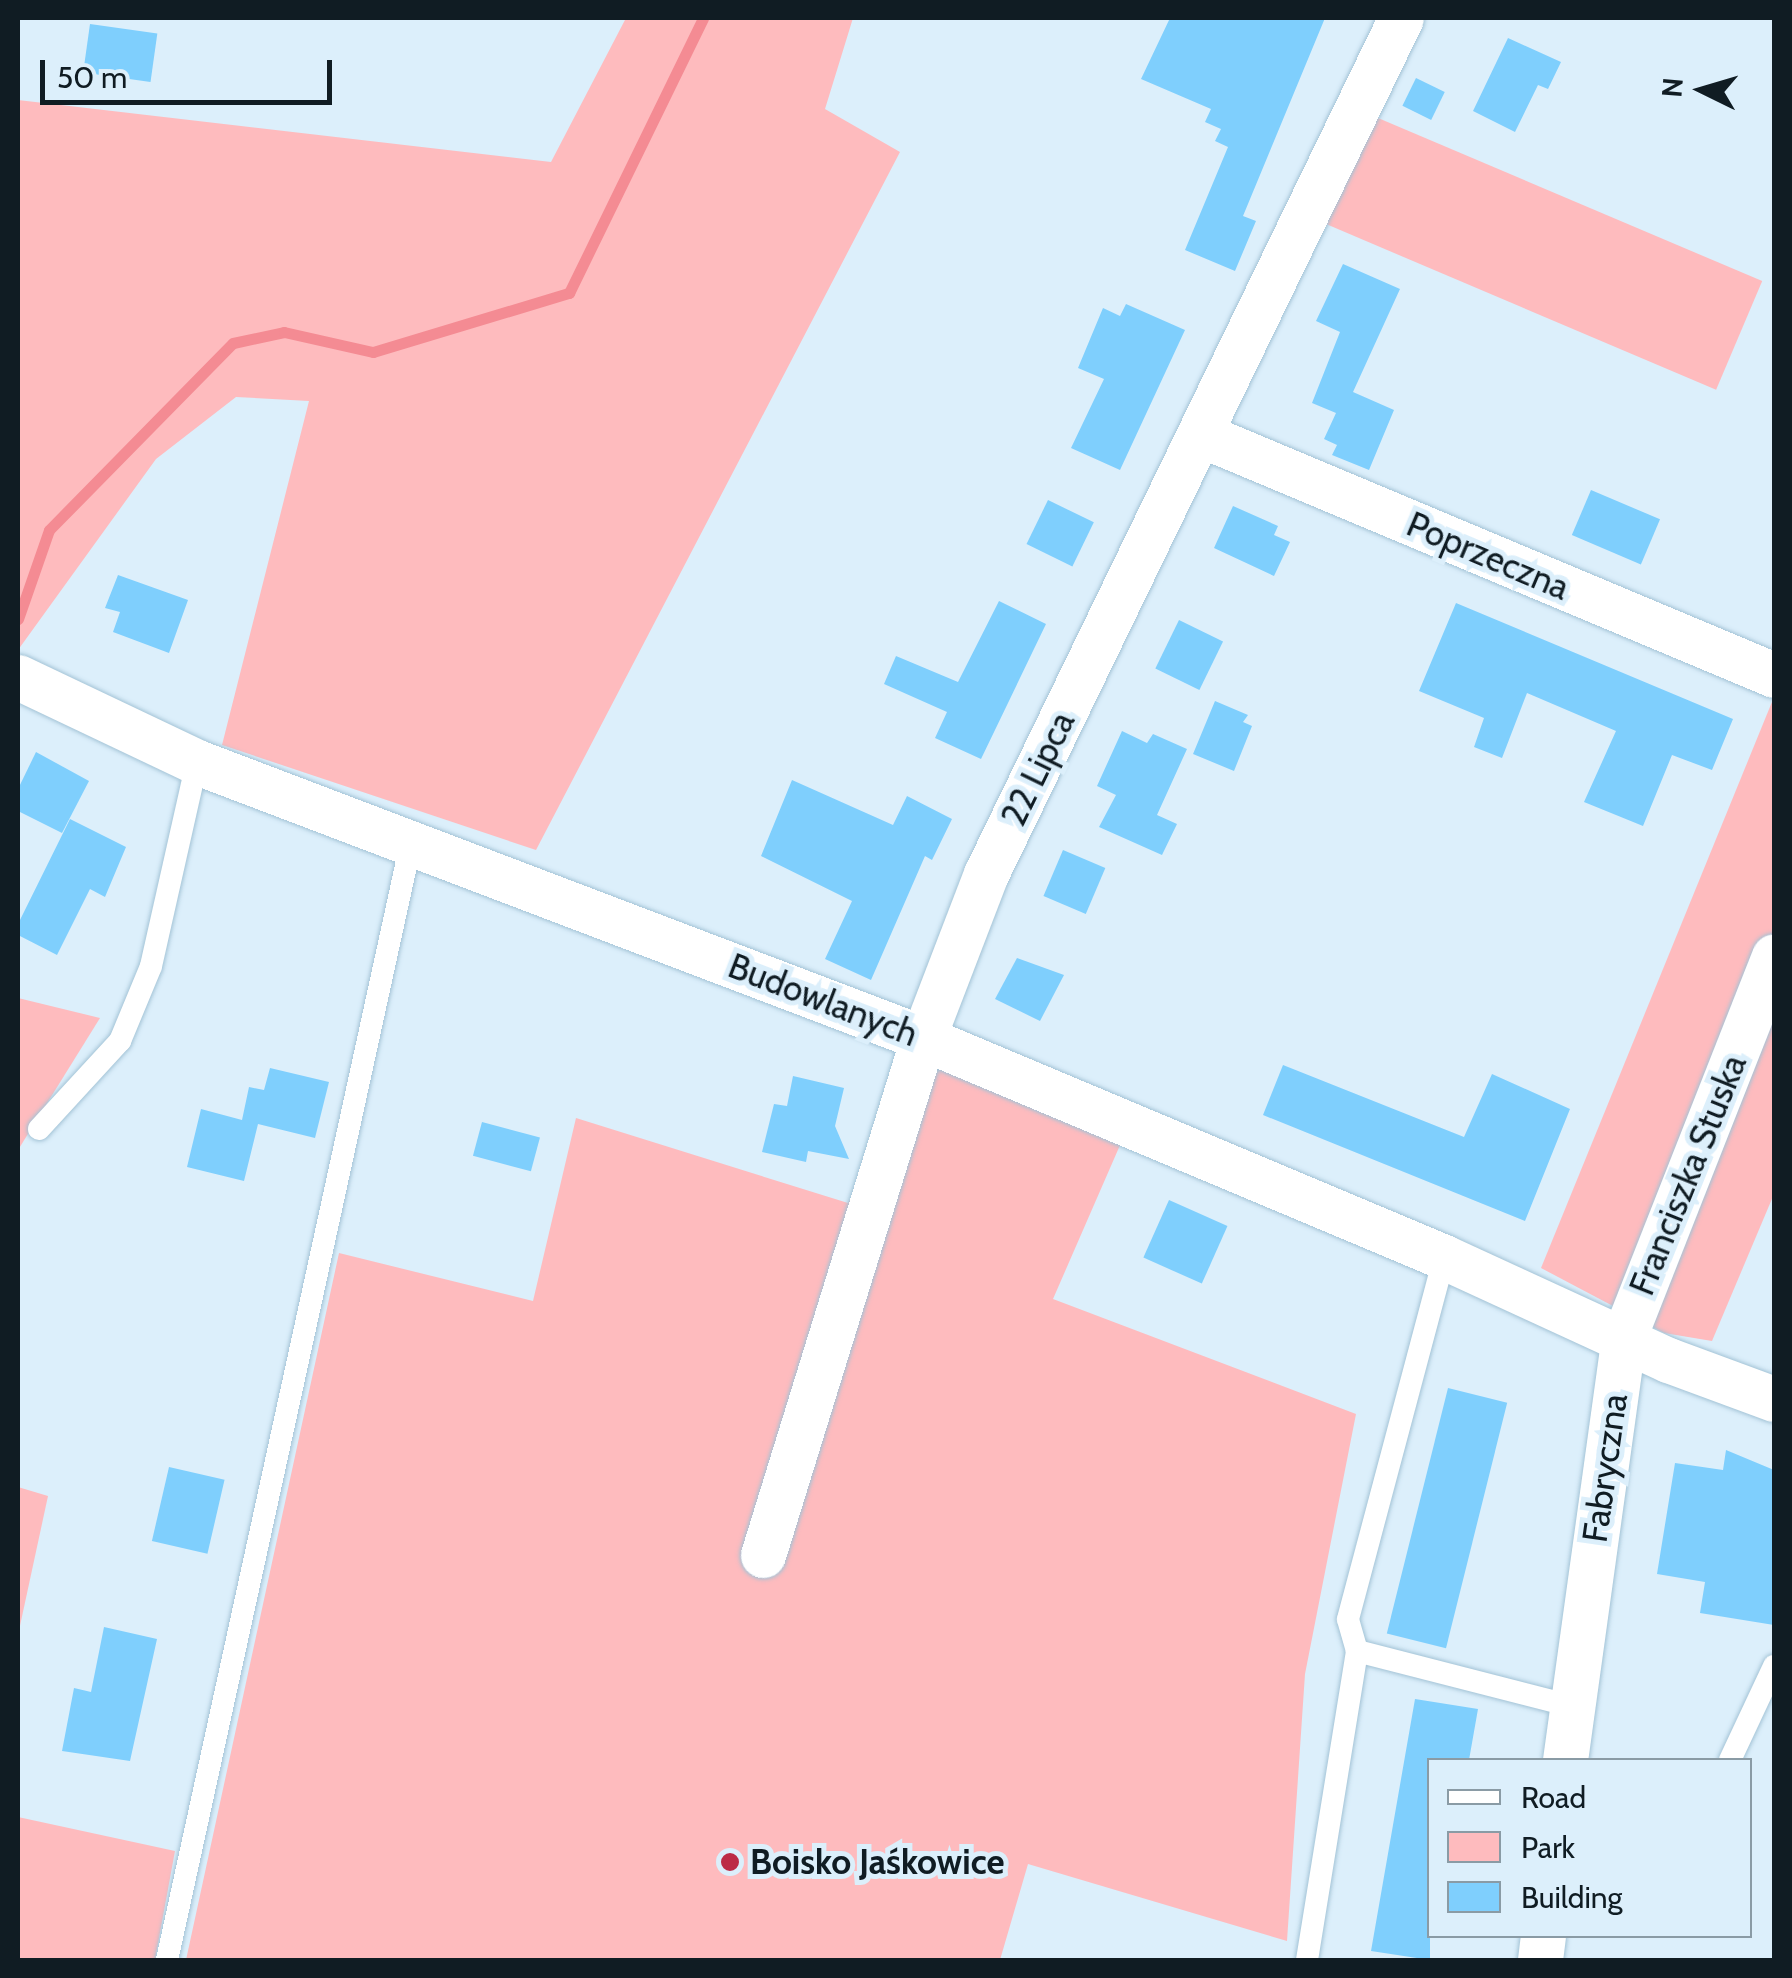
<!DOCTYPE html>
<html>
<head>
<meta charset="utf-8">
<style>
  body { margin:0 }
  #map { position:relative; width:1792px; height:1978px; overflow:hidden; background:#dceffb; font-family:Cabin,sans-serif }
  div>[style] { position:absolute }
  .green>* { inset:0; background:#febbbe; transform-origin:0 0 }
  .stream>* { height:11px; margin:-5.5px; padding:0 5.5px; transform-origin:5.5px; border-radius:5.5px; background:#f48b93 }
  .building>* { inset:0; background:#7fcffd; transform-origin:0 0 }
  .roads { filter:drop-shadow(0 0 2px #a3c3d6) drop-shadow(0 0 2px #a3c3d6) }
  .service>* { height:22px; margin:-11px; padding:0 11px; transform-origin:11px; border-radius:11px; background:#fff }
  .minor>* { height:45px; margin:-22.5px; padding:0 22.5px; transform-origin:22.5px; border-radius:22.5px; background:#fff }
  .dots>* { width:28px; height:28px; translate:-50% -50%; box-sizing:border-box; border:5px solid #dceffb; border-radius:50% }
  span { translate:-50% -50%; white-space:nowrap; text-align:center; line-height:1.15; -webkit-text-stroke:10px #dceffb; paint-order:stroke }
  .street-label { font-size:35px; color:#101c23 }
  .poi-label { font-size:35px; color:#101c23; font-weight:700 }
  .left { translate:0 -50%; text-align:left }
  .frame { position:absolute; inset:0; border:20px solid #101c23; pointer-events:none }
  .legend { position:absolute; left:1427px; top:1758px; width:325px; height:180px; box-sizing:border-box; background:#dceffb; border:2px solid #8a9ba5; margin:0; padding:12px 18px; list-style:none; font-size:30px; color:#101c23 }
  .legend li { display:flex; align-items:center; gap:20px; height:50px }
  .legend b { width:50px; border:2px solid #8a9ba5 }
  .north { position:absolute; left:1652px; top:40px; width:100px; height:100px; -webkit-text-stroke:8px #dceffb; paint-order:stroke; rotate:275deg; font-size:28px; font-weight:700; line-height:40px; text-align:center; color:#101c23 }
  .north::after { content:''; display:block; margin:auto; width:35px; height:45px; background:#101c23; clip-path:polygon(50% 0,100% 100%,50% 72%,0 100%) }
  .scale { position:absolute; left:40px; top:60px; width:292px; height:45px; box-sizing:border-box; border:5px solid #101c23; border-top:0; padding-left:12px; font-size:30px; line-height:35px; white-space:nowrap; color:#101c23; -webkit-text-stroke:8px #dceffb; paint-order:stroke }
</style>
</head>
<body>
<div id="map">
  <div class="green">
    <div style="clip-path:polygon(626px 18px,853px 18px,825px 109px,900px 152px,536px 850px,222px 745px,309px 401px,236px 397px,156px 459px,18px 650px,18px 100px,551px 162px)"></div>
    <div style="left:1371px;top:115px;width:425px;height:118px;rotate:23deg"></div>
    <div style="clip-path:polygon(1774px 697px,1774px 1194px,1712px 1341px,1664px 1333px,1541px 1268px)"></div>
    <div style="clip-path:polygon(18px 998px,100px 1018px,18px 1150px)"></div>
    <div style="clip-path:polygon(932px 1055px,1124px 1136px,1053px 1299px,1356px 1414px,1305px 1674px,1287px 1941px,1028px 1864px,1000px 1960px,186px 1960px,339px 1253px,533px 1301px,576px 1118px,848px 1203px)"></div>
    <div style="clip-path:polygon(18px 1487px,48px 1496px,18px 1635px)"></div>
    <div style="clip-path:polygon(18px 1817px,175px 1851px,155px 1960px,18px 1960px)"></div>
  </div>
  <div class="stream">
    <div style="left:18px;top:619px;width:94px;rotate:-70.8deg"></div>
    <div style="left:49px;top:530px;width:262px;rotate:-45.5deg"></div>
    <div style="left:233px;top:343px;width:52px;rotate:-12.2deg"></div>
    <div style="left:284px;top:332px;width:91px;rotate:12.7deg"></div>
    <div style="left:373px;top:352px;width:205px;rotate:-16.8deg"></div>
    <div style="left:569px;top:293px;width:306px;rotate:-64deg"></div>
  </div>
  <div class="building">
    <div style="clip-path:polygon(1170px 18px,1325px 18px,1243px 216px,1256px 221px,1235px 271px,1185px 250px,1228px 147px,1215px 141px,1221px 129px,1205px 122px,1211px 109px,1141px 79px)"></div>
    <div style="left:90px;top:24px;width:68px;height:49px;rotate:8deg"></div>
    <div style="clip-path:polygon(1508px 38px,1561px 62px,1548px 89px,1538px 85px,1515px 132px,1473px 111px)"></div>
    <div style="left:1416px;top:78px;width:32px;height:31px;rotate:26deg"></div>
    <div style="clip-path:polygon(1343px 264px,1400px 289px,1353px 392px,1394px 410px,1369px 470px,1332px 455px,1337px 445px,1324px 439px,1336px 413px,1312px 403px,1340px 332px,1316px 321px)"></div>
    <div style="clip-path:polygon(1126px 304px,1185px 330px,1120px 470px,1071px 448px,1104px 379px,1078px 368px,1103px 308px,1120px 316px)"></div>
    <div style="left:1591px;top:490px;width:75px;height:49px;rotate:23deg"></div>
    <div style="left:1048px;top:500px;width:51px;height:49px;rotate:26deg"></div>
    <div style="clip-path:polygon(1233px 506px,1278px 526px,1274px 535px,1290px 542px,1274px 576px,1214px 548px)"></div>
    <div style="clip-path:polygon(118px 575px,188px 600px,169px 653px,113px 632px,120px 612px,105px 608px)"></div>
    <div style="clip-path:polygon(999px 601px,1046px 624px,981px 759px,935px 738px,947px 712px,884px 684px,896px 656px,958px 682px)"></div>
    <div style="clip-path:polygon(1456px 603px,1733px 719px,1712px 770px,1672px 755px,1643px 826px,1584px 802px,1616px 731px,1527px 693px,1502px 758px,1474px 747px,1484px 718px,1419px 691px)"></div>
    <div style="left:1179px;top:620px;width:49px;height:54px;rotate:26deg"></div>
    <div style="clip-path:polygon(1215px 701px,1248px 715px,1243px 722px,1252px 726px,1234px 771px,1193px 754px)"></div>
    <div style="clip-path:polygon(1122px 731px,1147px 743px,1153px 734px,1187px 749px,1157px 815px,1177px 824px,1162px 855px,1099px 827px,1116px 795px,1097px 786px)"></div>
    <div style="clip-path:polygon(36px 752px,89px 781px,62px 833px,18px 811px,18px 789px)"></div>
    <div style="clip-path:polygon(792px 780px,893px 825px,907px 796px,952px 819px,932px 860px,925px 856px,871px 980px,825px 959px,852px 901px,761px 856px)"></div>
    <div style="clip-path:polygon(70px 819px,126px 847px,105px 897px,90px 889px,57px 955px,18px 935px,18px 924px)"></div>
    <div style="left:1063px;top:850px;width:46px;height:50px;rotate:23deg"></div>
    <div style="clip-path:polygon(1017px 958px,1064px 975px,1040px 1021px,995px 999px)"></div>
    <div style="clip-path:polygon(1283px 1065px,1464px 1137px,1492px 1074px,1570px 1109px,1525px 1221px,1263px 1115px)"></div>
    <div style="clip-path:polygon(270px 1068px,329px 1082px,315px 1138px,258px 1124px,244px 1181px,187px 1167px,201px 1109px,242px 1120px,249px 1087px,264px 1090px)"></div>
    <div style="clip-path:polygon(793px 1076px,844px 1088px,835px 1126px,849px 1159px,808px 1151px,806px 1162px,762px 1152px,774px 1104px,787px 1106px)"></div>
    <div style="left:482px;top:1122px;width:60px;height:35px;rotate:15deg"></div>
    <div style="left:1169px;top:1200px;width:64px;height:63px;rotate:24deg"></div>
    <div style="left:1448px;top:1388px;width:61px;height:253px;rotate:14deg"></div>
    <div style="clip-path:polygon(1726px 1450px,1774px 1470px,1774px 1625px,1700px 1613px,1705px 1582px,1657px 1574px,1675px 1463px,1723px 1470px)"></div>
    <div style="left:169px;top:1467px;width:57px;height:76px;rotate:13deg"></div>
    <div style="clip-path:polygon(104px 1627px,157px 1639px,130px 1761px,62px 1751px,74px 1688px,91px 1692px)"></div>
    <div style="clip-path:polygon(1415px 1699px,1478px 1709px,1469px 1760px,1430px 1760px,1430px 1960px,1371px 1951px)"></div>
  </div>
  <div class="roads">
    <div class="service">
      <div style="left:39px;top:1129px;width:120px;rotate:-47.4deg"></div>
      <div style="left:120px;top:1041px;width:81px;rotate:-67.5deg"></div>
      <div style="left:151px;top:966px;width:209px;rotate:-77.3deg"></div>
      <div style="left:1357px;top:1651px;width:221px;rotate:14.4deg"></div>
      <div style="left:1730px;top:1760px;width:104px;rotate:-64.9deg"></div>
      <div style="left:167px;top:1960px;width:1143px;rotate:-77.68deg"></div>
      <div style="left:1307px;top:1960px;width:313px;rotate:-80.8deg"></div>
      <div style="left:1357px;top:1651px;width:33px;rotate:-106deg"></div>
      <div style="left:1348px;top:1619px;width:375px;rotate:-75.1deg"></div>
    </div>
    <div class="minor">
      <div style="left:1202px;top:435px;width:620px;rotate:22.76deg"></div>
      <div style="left:18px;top:677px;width:198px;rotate:25.4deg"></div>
      <div style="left:197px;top:762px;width:777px;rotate:20.82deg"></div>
      <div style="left:923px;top:1038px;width:565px;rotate:22.8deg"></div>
      <div style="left:1444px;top:1257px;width:247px;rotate:24.7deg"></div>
      <div style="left:1668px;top:1360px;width:113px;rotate:20.2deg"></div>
      <div style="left:763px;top:1555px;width:541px;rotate:-72.8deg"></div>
      <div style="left:923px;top:1038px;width:176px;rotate:-69deg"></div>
      <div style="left:986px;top:874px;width:951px;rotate:-64.14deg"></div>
      <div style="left:1565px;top:1760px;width:427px;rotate:-82.1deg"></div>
      <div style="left:1624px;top:1337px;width:409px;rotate:-68.5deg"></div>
      <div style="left:1540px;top:1960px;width:24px;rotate:-83deg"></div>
    </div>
  </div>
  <div class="dots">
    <div style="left:730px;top:1862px;background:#bc2b46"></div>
  </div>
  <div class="street-label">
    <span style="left:1488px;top:556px;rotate:23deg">Poprzeczna</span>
    <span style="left:1038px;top:769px;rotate:-64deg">22 Lipca</span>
    <span style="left:823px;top:1000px;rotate:21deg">Budowlanych</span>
    <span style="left:1688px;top:1175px;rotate:-68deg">Franciszka Stuska</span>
    <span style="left:1605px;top:1468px;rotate:-82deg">Fabryczna</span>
  </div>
  <div class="poi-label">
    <span class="left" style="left:750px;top:1862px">Boisko Jaśkowice</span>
  </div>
  <div class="frame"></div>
  <ul class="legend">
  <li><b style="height:12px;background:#fff"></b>Road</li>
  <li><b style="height:28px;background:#febbbe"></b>Park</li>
  <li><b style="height:28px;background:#7fcffd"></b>Building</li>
  </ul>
  <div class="north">N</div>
  <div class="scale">50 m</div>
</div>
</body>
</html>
